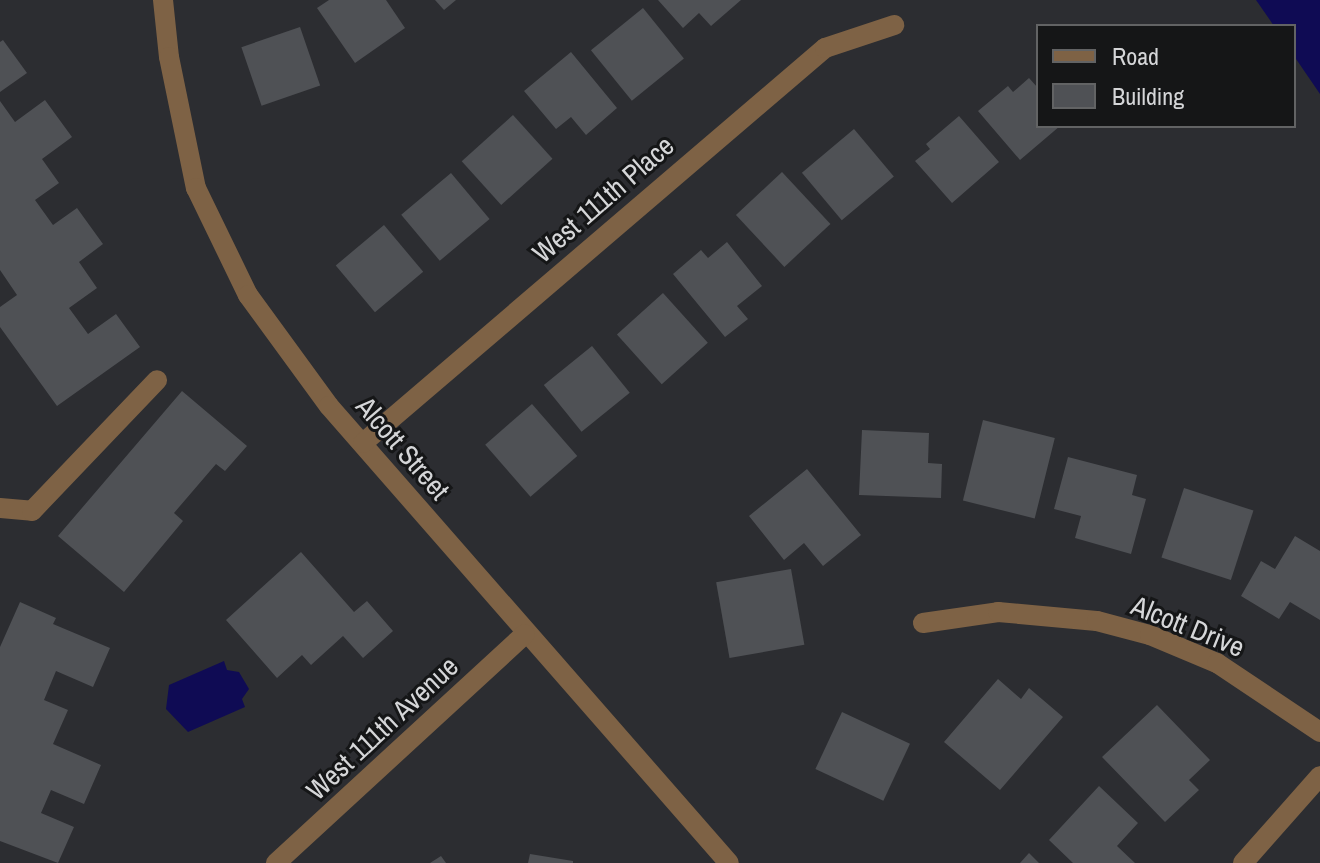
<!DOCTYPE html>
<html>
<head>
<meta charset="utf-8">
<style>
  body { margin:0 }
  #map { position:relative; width:1320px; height:863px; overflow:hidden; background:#2c2d31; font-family:"Archivo Narrow",sans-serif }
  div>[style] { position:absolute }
  .water>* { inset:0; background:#0f0b54 }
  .building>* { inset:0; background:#4f5155; transform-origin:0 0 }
  .minor>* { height:20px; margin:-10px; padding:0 10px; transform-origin:10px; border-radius:10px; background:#7e6245 }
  span { translate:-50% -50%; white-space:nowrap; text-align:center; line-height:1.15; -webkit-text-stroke:6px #151617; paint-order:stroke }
  .street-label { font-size:28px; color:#d5d6d8 }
  .legend { position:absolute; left:1036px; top:24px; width:260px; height:104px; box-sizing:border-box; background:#151617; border:2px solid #626364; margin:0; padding:10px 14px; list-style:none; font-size:24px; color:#d5d6d8 }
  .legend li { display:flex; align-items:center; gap:16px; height:40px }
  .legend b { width:40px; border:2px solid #626364 }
</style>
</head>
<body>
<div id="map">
  <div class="water">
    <div style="clip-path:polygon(1256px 0,1320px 0,1320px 94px,1294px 56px,1294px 26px,1274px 26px)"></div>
    <div style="clip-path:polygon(224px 661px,227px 670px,239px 672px,249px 689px,242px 699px,245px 707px,188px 732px,166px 709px,169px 685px)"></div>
  </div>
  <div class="building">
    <div style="clip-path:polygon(329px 0,386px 0,405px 28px,355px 63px,317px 8px)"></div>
    <div style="clip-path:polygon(435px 0,456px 0,444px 10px)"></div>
    <div style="clip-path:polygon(658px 0,741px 0,711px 26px,699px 13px,683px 28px)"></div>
    <div style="left:643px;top:8px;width:65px;height:67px;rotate:51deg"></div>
    <div style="left:300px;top:27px;width:62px;height:62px;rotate:71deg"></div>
    <div style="clip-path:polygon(3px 40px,27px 73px,0 92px,0 42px)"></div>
    <div style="clip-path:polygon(571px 52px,617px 108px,586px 135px,571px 117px,556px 129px,524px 91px)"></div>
    <div style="clip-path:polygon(1029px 78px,1038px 88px,1038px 126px,1060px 126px,1020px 160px,978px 111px,1008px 86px,1013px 92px)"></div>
    <div style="clip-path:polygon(45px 100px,72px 137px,42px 159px,59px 183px,35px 200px,53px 225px,77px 208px,103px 244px,79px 262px,97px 288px,69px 308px,88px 334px,116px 314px,140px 347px,57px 406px,0 327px,0 307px,17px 295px,0 270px,0 101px,15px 122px)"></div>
    <div style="left:513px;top:115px;width:59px;height:69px;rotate:48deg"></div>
    <div style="clip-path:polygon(959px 116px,999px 162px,952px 203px,915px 161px,930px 149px,926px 144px)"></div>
    <div style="left:854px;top:129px;width:62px;height:68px;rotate:50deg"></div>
    <div style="left:782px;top:172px;width:71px;height:63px;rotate:47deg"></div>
    <div style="left:451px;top:173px;width:60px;height:65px;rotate:50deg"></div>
    <div style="left:384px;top:225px;width:61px;height:63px;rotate:50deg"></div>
    <div style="clip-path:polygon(727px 242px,762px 286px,737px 306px,748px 319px,725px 337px,673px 274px,701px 250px,708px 258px)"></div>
    <div style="left:663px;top:293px;width:67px;height:62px;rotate:48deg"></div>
    <div style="left:592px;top:346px;width:60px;height:62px;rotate:51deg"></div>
    <div style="clip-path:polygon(182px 391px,247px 446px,225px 471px,216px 464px,174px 513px,183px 521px,124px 592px,58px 536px)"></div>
    <div style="left:532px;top:404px;width:69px;height:62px;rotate:49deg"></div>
    <div style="left:983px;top:420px;width:74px;height:83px;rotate:14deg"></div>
    <div style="clip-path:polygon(862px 430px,929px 433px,928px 463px,942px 464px,941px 498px,859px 495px)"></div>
    <div style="clip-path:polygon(1068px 457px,1137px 475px,1132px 495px,1146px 499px,1131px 554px,1075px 538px,1081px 516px,1054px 509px)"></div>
    <div style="clip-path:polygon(807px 469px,861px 535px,823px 566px,804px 543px,784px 560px,749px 516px)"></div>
    <div style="left:1184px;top:488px;width:73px;height:73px;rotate:18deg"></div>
    <div style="clip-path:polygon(1295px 536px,1320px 551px,1320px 620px,1290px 602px,1279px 619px,1241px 596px,1261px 561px,1275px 569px)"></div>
    <div style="clip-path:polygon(301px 552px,354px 612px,367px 601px,393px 631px,363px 658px,343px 636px,311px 665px,302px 655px,277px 678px,226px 620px)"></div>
    <div style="left:791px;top:569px;width:77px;height:76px;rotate:80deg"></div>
    <div style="clip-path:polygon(20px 602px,56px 618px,53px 624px,110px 648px,93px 687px,56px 671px,44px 700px,68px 710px,53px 744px,101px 765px,84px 804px,51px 790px,41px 813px,74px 827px,58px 863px,0 841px,0 647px)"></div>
    <div style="clip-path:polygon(998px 679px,1021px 699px,1029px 688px,1063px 717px,1000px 790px,944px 742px)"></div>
    <div style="clip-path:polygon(1157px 705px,1210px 760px,1189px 780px,1199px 790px,1165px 822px,1102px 757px)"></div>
    <div style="left:842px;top:712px;width:75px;height:63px;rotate:25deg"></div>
    <div style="clip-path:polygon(1099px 786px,1138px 823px,1117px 846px,1135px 863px,1073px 863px,1049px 840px)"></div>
    <div style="clip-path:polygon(1029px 853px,1039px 863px,1020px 863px)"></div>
    <div style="clip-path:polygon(530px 854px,573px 861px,573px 863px,528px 863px)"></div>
    <div style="clip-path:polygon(441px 856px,446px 863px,430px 863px)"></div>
  </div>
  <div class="minor">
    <div style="left:163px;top:0;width:57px;rotate:84deg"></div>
    <div style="left:169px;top:57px;width:134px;rotate:78.4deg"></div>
    <div style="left:196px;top:188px;width:119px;rotate:64.1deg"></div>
    <div style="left:248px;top:295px;width:137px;rotate:53.9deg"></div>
    <div style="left:329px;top:406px;width:607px;rotate:48.81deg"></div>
    <div style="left:363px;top:443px;width:608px;rotate:-40.53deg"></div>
    <div style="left:825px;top:48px;width:73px;rotate:-18.4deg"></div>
    <div style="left:0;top:508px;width:32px;rotate:5deg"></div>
    <div style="left:32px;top:511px;width:181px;rotate:-46.3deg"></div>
    <div style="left:923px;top:623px;width:76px;rotate:-8.3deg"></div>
    <div style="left:998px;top:612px;width:99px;rotate:5.2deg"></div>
    <div style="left:1097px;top:621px;width:55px;rotate:14.8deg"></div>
    <div style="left:1150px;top:635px;width:73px;rotate:22.7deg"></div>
    <div style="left:1217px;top:663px;width:124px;rotate:33.8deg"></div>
    <div style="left:276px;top:863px;width:338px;rotate:-42.6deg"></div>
    <div style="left:1243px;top:863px;width:116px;rotate:-48.5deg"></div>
  </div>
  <div class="street-label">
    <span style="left:603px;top:199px;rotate:-41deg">West 111th Place</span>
    <span style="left:403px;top:448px;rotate:49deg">Alcott Street</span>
    <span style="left:1188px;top:626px;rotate:22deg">Alcott Drive</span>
    <span style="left:382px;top:728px;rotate:-43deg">West 111th Avenue</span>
  </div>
  <ul class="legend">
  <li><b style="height:10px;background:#7e6245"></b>Road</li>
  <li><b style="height:22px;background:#4f5155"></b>Building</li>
  </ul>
</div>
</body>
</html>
